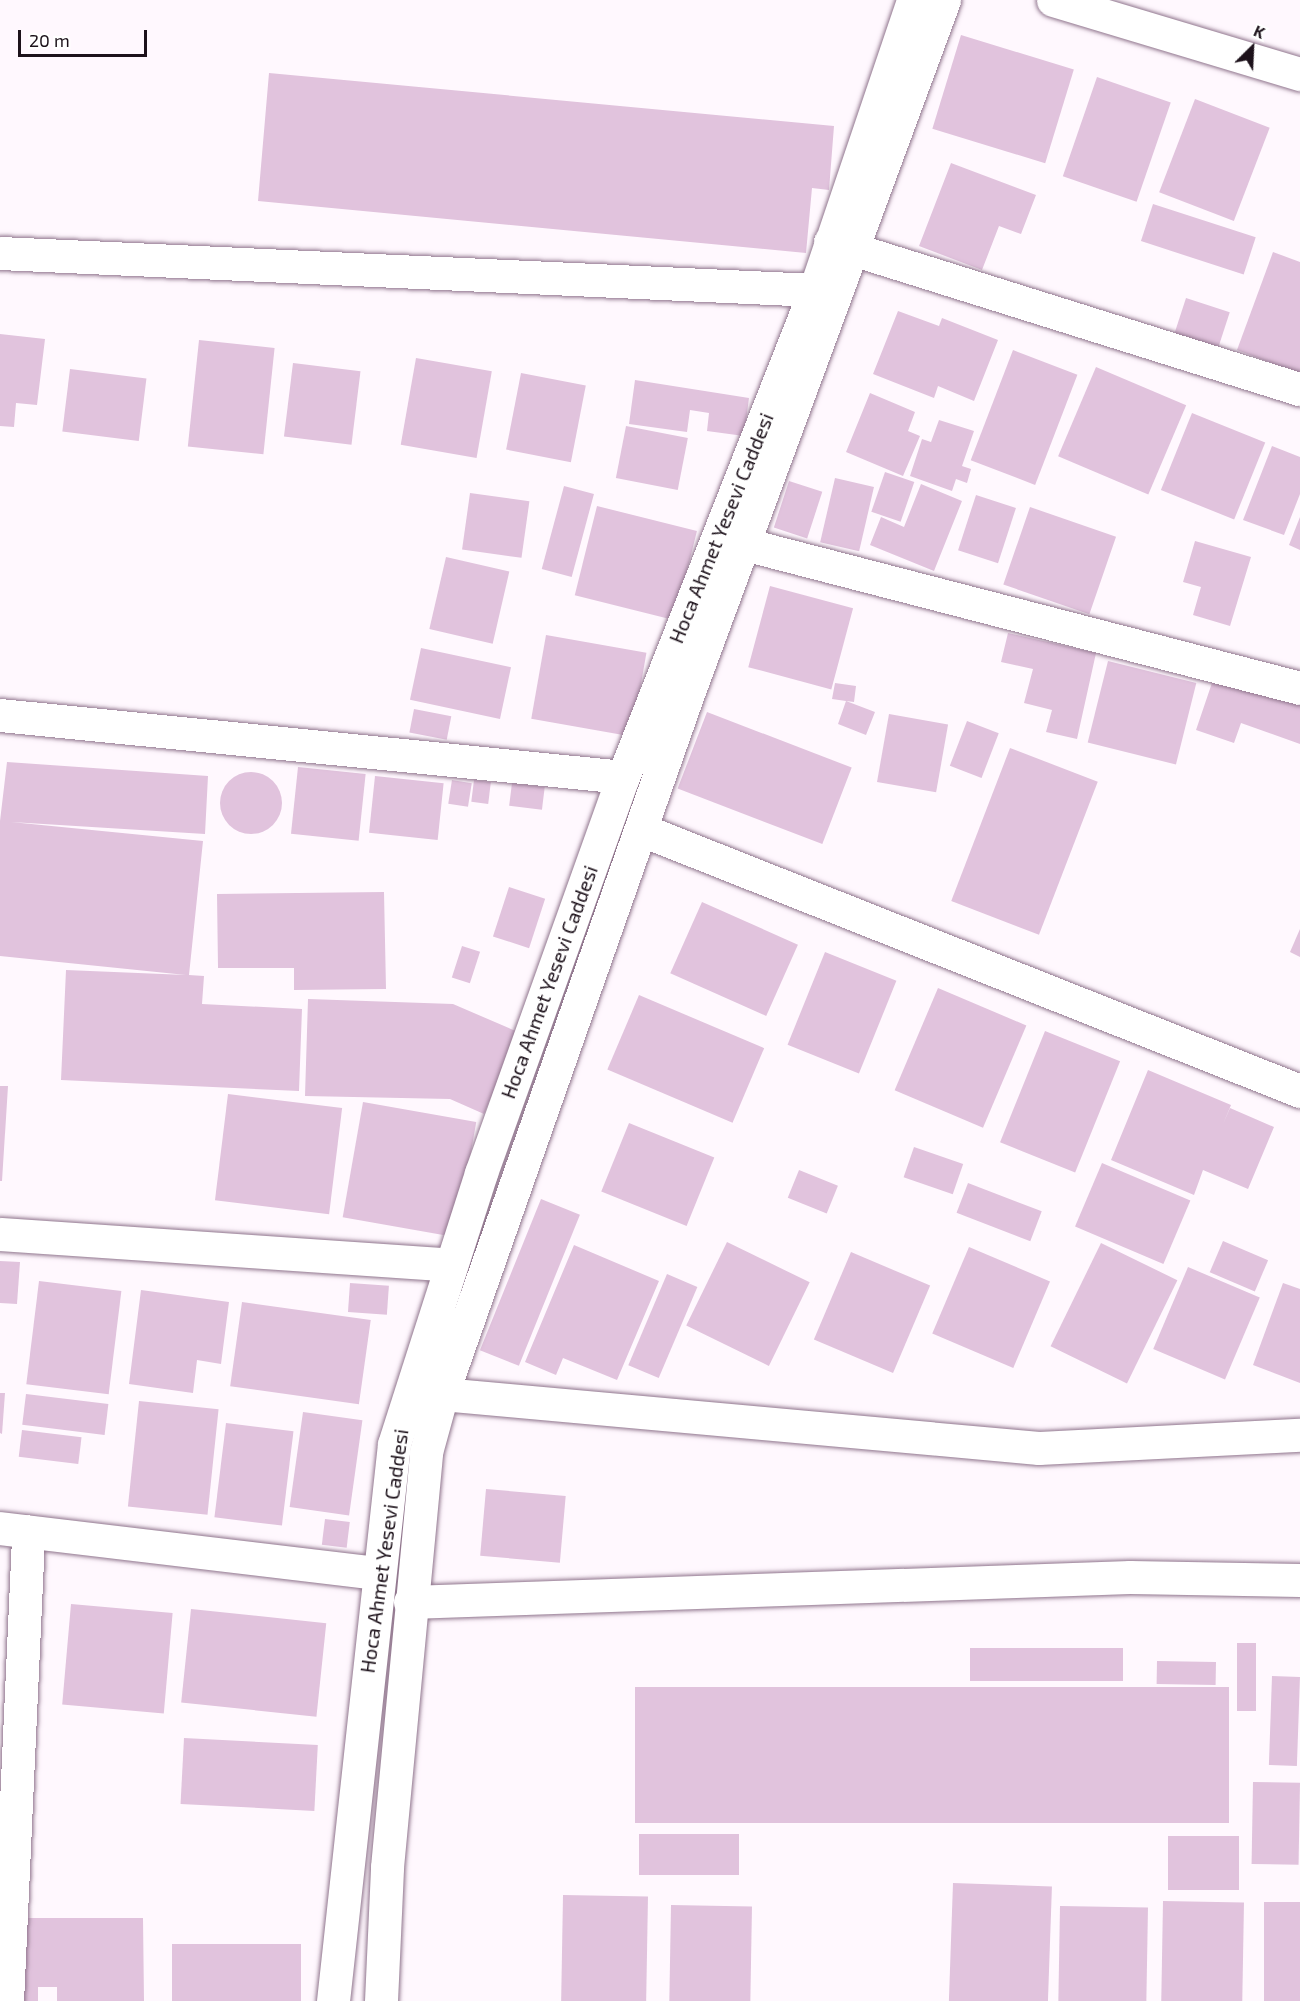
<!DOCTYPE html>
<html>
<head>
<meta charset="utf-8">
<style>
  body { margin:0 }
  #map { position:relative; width:1300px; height:2001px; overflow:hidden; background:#fff8fe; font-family:"Exo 2",sans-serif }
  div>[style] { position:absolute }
  .building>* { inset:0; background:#e1c3dd; transform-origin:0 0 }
  .round { border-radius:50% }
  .roads { filter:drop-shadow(0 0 2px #90758d) drop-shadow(0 0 2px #90758d) }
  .street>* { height:33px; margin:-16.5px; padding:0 16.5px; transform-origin:16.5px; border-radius:16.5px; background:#fff }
  .secondary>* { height:33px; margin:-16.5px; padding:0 16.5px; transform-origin:16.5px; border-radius:16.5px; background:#fff }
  span { translate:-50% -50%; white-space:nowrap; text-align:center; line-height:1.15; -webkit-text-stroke:6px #fff; paint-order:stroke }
  .street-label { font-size:20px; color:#1d121b }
  .north { position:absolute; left:1222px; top:18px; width:60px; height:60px; -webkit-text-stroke:4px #fff; paint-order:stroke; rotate:24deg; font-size:16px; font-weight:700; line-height:24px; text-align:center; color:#1d121b }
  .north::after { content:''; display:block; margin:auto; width:21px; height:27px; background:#1d121b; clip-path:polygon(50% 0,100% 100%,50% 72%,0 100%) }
  .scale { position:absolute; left:18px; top:30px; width:129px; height:27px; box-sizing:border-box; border:3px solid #1d121b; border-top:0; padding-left:8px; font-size:18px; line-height:21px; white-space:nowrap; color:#1d121b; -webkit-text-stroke:4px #fff; paint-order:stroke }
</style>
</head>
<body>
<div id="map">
  <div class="building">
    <div style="left:961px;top:35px;width:118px;height:98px;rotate:17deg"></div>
    <div style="clip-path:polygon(269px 73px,834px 126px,829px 190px,812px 188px,806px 253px,258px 201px)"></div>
    <div style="left:1097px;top:77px;width:78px;height:105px;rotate:19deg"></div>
    <div style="left:1195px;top:99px;width:80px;height:100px;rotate:21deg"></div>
    <div style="clip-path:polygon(951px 163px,1036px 195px,1021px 234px,999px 226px,982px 270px,919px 246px)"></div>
    <div style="left:1153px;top:204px;width:108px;height:39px;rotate:18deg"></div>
    <div style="clip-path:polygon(1273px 252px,1300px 262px,1300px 374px,1237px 350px)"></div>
    <div style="left:1186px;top:298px;width:46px;height:40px;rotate:18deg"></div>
    <div style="clip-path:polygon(898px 311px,939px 326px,942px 318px,998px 340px,974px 401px,938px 386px,934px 398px,873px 374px)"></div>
    <div style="clip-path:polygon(0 334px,45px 339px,37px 405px,16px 403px,14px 427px,0 426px)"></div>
    <div style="left:199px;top:340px;width:76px;height:107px;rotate:6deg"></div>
    <div style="left:1013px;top:350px;width:69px;height:118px;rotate:21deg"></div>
    <div style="left:416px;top:358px;width:77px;height:88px;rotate:10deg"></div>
    <div style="left:293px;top:363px;width:68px;height:74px;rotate:7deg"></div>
    <div style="left:1096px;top:367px;width:98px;height:97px;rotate:23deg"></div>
    <div style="left:70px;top:369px;width:77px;height:63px;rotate:7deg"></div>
    <div style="left:521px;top:373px;width:66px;height:78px;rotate:11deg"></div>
    <div style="clip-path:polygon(635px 380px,749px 398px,744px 436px,707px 431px,709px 413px,690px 410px,687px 432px,629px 424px)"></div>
    <div style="clip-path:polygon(870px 393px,915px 412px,908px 431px,920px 436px,903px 476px,846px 452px)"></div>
    <div style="left:1192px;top:413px;width:79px;height:83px;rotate:22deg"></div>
    <div style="clip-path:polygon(939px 420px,974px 431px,962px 466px,971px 469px,967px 483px,956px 479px,952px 491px,910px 476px,922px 439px,931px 442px)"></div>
    <div style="left:626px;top:426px;width:63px;height:53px;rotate:11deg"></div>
    <div style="clip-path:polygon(1272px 446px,1300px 457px,1300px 494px,1284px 535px,1243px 520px)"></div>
    <div style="left:885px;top:472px;width:31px;height:42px;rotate:19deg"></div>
    <div style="left:835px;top:478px;width:40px;height:66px;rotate:13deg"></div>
    <div style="left:789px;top:481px;width:35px;height:49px;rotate:18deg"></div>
    <div style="clip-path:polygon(921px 484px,962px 501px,934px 571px,870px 545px,881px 517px,904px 527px)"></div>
    <div style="left:564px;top:486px;width:31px;height:86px;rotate:15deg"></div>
    <div style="left:470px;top:493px;width:60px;height:57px;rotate:8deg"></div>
    <div style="left:976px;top:495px;width:42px;height:58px;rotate:18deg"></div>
    <div style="left:597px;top:506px;width:103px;height:92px;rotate:14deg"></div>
    <div style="left:1030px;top:507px;width:91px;height:82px;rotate:19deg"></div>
    <div style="clip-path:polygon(1300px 517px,1300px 550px,1289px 545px)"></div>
    <div style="clip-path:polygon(1195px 541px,1251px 557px,1230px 626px,1193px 615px,1201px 587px,1183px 582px)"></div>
    <div style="left:446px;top:557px;width:65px;height:74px;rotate:13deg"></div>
    <div style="left:770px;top:586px;width:86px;height:84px;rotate:15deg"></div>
    <div style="clip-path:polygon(1008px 633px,1096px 653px,1077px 739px,1046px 732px,1052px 710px,1024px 703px,1033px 669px,1001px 662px)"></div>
    <div style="left:546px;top:635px;width:102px;height:85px;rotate:10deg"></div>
    <div style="left:421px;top:648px;width:92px;height:53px;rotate:12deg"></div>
    <div style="left:1108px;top:661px;width:91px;height:84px;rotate:14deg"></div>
    <div style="clip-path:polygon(1215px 674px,1300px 703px,1300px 744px,1241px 723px,1234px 743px,1196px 730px)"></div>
    <div style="clip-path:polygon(835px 683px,856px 686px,854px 702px,846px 701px,875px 712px,866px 735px,838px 724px,846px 701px,832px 699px)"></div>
    <div style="left:414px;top:709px;width:38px;height:24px;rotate:11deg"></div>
    <div style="left:707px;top:712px;width:155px;height:82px;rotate:21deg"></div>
    <div style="left:889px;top:714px;width:60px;height:69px;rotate:10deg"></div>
    <div style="left:967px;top:721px;width:34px;height:48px;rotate:21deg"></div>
    <div style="left:1010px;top:748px;width:94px;height:164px;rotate:21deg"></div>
    <div style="clip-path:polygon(7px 762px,208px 776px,205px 834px,11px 822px,203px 841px,189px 975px,204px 976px,202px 1004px,302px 1009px,299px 1091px,61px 1080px,66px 970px,186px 975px,0 956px,0 821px)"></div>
    <div style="left:298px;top:767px;width:68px;height:67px;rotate:6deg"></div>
    <div class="round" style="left:220px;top:772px;width:62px;height:62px"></div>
    <div style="left:375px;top:776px;width:69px;height:57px;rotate:6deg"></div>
    <div style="left:452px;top:780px;width:20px;height:24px;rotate:9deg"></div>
    <div style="left:474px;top:780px;width:17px;height:22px;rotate:7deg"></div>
    <div style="left:512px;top:783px;width:33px;height:23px;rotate:7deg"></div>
    <div style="left:509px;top:887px;width:38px;height:52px;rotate:18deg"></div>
    <div style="clip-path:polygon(384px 892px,386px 989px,294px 990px,294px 968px,218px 968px,217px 894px)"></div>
    <div style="left:702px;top:902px;width:105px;height:78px;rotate:24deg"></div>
    <div style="clip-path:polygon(1300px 929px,1300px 957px,1290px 952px)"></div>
    <div style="left:462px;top:946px;width:19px;height:33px;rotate:18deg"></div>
    <div style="left:825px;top:952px;width:77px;height:100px;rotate:22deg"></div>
    <div style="left:938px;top:988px;width:96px;height:111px;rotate:23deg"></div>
    <div style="left:639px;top:995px;width:136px;height:81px;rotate:23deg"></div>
    <div style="clip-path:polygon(308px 999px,453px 1004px,518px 1032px,484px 1114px,450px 1099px,305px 1096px)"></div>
    <div style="left:1045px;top:1031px;width:81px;height:120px;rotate:22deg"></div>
    <div style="clip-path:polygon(1148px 1070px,1231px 1105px,1223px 1124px,1230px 1108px,1274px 1127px,1248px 1189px,1203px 1170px,1194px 1195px,1111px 1160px)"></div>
    <div style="clip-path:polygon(0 1086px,8px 1086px,2px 1181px,0 1181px)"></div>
    <div style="left:228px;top:1094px;width:115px;height:107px;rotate:7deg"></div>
    <div style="left:363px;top:1102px;width:115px;height:117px;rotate:10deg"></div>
    <div style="left:629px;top:1123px;width:92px;height:74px;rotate:22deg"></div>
    <div style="left:914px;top:1147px;width:52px;height:32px;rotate:19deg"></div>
    <div style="left:1102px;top:1163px;width:96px;height:69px;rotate:23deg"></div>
    <div style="left:799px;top:1170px;width:42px;height:30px;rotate:22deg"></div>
    <div style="left:968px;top:1183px;width:79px;height:32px;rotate:21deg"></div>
    <div style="left:541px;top:1199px;width:42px;height:163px;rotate:22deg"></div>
    <div style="left:1223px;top:1241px;width:49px;height:34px;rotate:23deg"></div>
    <div style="left:727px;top:1242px;width:92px;height:93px;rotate:26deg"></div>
    <div style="left:1101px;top:1243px;width:85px;height:115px;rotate:26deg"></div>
    <div style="clip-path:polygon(574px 1245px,659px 1281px,617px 1380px,563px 1358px,556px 1375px,525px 1362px)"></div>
    <div style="left:969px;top:1247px;width:88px;height:94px;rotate:23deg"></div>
    <div style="left:851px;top:1252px;width:86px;height:95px;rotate:23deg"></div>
    <div style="clip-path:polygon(0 1261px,20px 1262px,17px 1304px,0 1303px)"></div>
    <div style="left:1188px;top:1267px;width:78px;height:89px;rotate:23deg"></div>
    <div style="left:667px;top:1274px;width:33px;height:99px;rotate:23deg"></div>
    <div style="left:39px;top:1281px;width:83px;height:104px;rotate:7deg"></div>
    <div style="left:350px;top:1283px;width:39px;height:29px;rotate:4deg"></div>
    <div style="clip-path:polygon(1283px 1283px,1300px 1289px,1300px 1383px,1253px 1365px)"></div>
    <div style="clip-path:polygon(141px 1290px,229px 1302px,221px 1364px,197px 1360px,193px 1393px,129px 1384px)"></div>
    <div style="left:242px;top:1302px;width:130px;height:85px;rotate:8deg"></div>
    <div style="clip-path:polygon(0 1393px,5px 1393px,2px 1434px,0 1433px)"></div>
    <div style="left:26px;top:1394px;width:83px;height:31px;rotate:7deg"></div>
    <div style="left:139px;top:1401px;width:80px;height:106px;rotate:6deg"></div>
    <div style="left:303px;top:1412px;width:60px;height:96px;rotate:8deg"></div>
    <div style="left:226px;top:1423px;width:68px;height:95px;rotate:7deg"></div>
    <div style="left:22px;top:1430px;width:60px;height:27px;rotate:7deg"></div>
    <div style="left:486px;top:1489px;width:80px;height:67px;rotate:5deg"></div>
    <div style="left:325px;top:1519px;width:25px;height:26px;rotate:7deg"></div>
    <div style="left:71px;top:1604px;width:102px;height:101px;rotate:5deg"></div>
    <div style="left:191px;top:1609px;width:136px;height:94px;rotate:6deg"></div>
    <div style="left:1237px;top:1643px;width:19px;height:68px"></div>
    <div style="left:970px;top:1648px;width:153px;height:33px"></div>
    <div style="left:1157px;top:1661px;width:59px;height:23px;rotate:1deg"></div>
    <div style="left:1272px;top:1676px;width:28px;height:89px;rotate:2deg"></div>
    <div style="left:1229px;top:1687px;width:136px;height:594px;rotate:90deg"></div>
    <div style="left:184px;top:1738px;width:134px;height:66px;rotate:3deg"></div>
    <div style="left:1253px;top:1782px;width:47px;height:82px;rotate:1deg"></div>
    <div style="left:739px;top:1834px;width:41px;height:100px;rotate:90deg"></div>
    <div style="left:1168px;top:1836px;width:71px;height:54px"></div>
    <div style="left:953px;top:1883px;width:99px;height:118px;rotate:2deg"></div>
    <div style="left:563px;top:1895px;width:85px;height:106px;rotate:1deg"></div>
    <div style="left:1163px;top:1901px;width:81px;height:100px;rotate:1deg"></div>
    <div style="left:1264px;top:1902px;width:36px;height:99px"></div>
    <div style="left:671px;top:1905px;width:81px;height:96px;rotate:1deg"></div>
    <div style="left:1060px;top:1906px;width:88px;height:95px;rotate:1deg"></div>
    <div style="clip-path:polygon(21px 1918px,143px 1918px,144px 2001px,57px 2001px,57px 1987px,38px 1987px,38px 2001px,22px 2001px)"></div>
    <div style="left:172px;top:1944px;width:129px;height:57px"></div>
  </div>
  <div class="roads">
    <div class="street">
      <div style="left:1053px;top:0;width:258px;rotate:16.7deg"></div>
      <div style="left:830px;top:242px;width:492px;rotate:17.4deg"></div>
      <div style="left:0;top:253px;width:816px;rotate:2.6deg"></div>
      <div style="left:744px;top:544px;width:574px;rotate:14.52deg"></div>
      <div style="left:0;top:715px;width:626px;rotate:5.68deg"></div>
      <div style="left:642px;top:830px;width:708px;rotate:21.64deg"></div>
      <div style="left:0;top:1234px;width:451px;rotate:3.9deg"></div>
      <div style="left:442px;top:1394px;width:599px;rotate:5.17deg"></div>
      <div style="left:1039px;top:1448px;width:261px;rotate:-2.9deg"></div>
      <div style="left:0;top:1528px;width:381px;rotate:6.8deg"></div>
      <div style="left:410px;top:1602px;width:720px;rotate:-1.99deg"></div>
      <div style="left:1130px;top:1577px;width:170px;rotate:1deg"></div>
      <div style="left:7px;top:2001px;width:470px;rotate:-87.4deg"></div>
    </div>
    <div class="secondary">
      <div style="left:333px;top:2001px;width:560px;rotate:-83.75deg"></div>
      <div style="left:394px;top:1444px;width:285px;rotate:-72.2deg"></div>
      <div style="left:481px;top:1173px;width:421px;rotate:-70.3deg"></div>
      <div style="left:623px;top:777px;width:523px;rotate:-68.48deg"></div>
      <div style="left:815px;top:290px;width:306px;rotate:-71.3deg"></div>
      <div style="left:381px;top:2001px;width:134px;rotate:-87.4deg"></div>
      <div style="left:387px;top:1867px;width:417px;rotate:-84.6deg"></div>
      <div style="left:426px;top:1452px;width:60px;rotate:-74.6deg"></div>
      <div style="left:442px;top:1394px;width:737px;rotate:-70.65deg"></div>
      <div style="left:686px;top:699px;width:745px;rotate:-69.74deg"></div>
    </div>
  </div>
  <div class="street-label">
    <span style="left:721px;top:528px;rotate:-68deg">Hoca Ahmet Yesevi Caddesi</span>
    <span style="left:549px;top:982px;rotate:-70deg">Hoca Ahmet Yesevi Caddesi</span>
    <span style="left:384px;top:1551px;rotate:-82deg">Hoca Ahmet Yesevi Caddesi</span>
  </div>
  <div class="north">K</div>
  <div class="scale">20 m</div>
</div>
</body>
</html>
